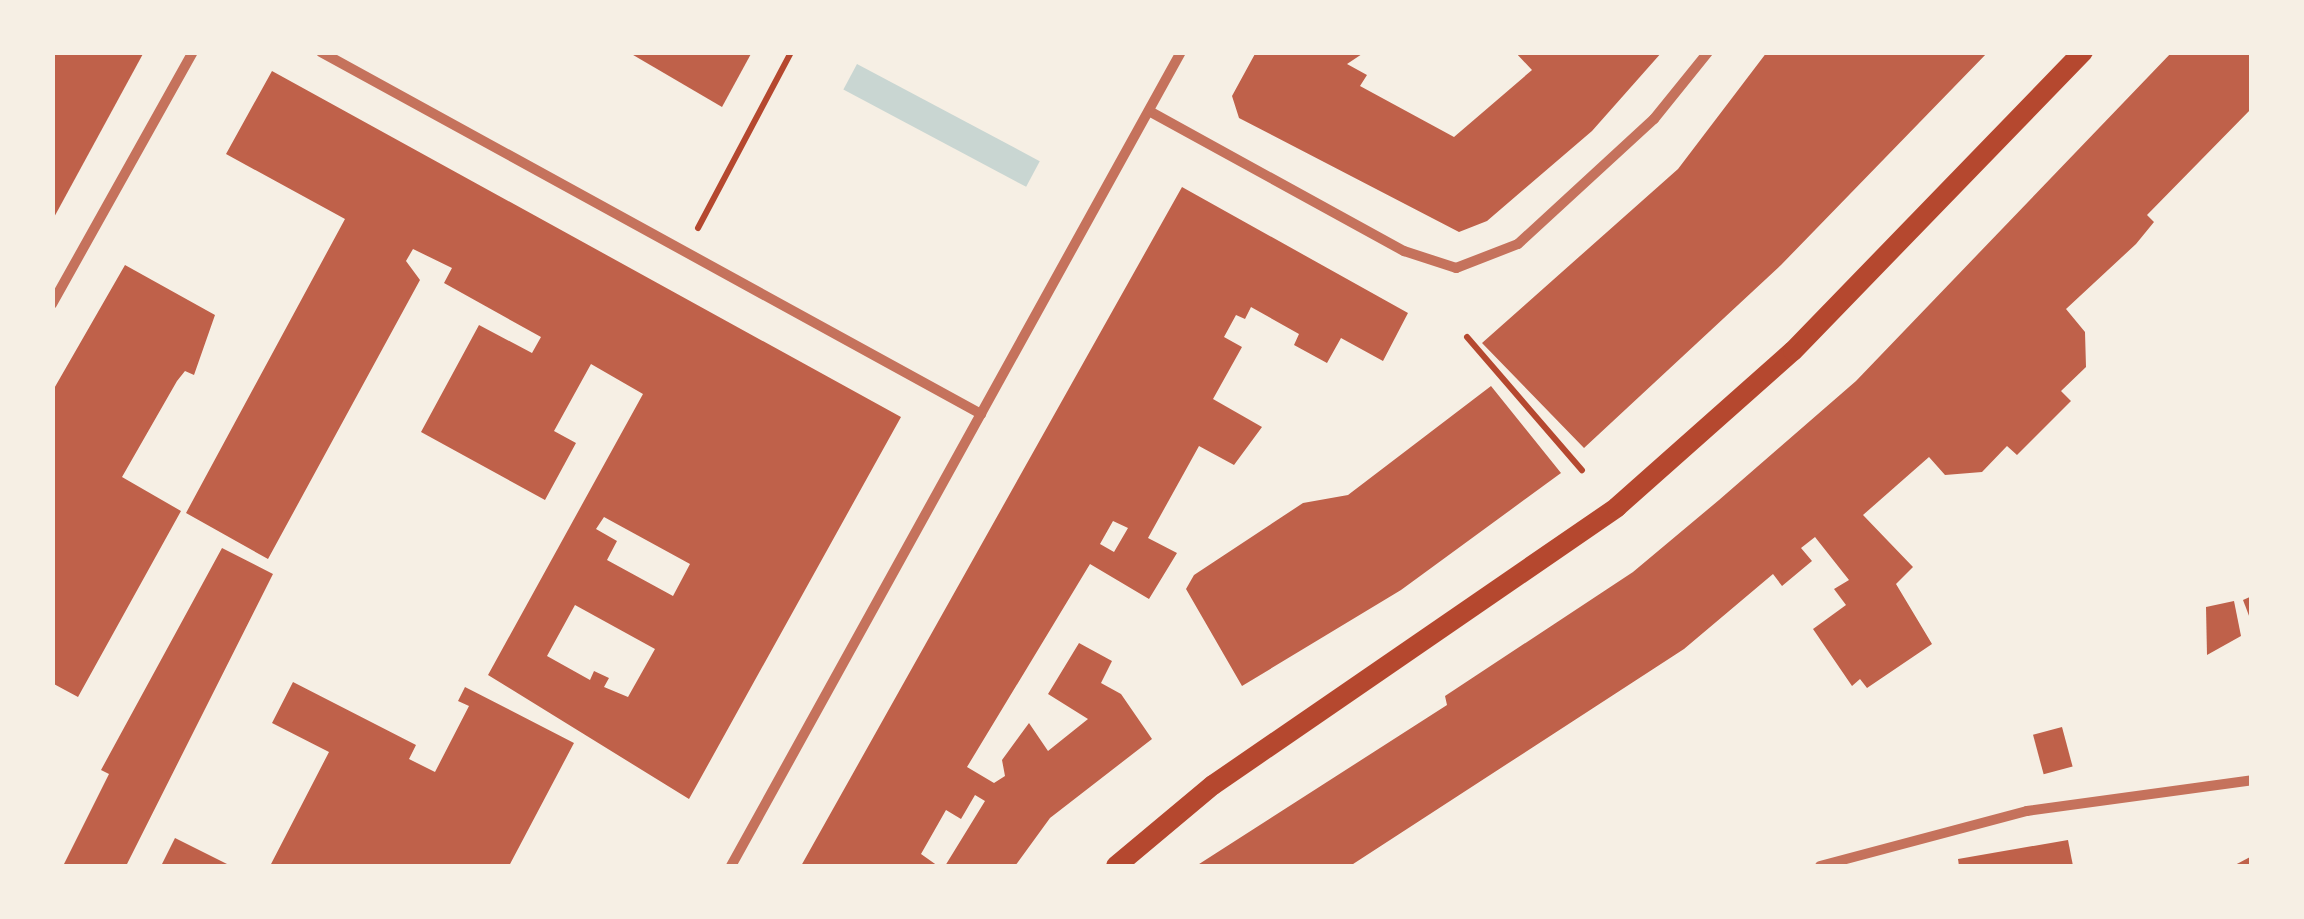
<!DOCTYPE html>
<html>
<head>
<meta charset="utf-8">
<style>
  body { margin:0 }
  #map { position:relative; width:2304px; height:919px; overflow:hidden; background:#f6efe4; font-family:Signika,sans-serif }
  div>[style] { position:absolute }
  .water>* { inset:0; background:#c9d6d2; transform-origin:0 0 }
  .building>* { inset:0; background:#bf614a; transform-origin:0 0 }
  .path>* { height:6px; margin:-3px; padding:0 3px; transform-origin:3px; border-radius:3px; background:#b5482f }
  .minor>* { height:10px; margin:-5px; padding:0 5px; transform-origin:5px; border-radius:5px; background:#c5725c }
  .secondary>* { height:20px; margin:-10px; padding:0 10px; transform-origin:10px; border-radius:10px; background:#b5482f }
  span { translate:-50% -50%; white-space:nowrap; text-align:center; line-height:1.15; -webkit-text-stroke:10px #f6efe4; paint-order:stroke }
  .frame { position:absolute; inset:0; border:55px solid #f6efe4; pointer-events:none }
</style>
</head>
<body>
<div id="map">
  <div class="water">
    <div style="left:857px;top:64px;width:207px;height:29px;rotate:28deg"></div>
  </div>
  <div class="building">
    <div style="clip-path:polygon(52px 52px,144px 52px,52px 221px)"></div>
    <div style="clip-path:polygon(628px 52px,752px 52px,722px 107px)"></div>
    <div style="clip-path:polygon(1256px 52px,1365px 52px,1347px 64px,1367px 75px,1360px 86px,1454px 137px,1532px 70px,1515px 52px,1662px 52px,1592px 131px,1487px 221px,1459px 232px,1239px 118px,1232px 96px)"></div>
    <div style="clip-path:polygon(1767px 52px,1988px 52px,1781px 265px,1584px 448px,1482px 343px,1678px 169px)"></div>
    <div style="clip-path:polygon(2172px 52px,2252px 52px,2252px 108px,2147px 215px,2154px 222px,2136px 244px,2066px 309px,2085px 332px,2086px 367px,2061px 391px,2071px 401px,2017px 455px,2007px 446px,1982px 472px,1945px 475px,1929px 457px,1863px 515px,1913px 567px,1896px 584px,1932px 644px,1867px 688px,1860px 679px,1852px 686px,1813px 629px,1846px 605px,1834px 589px,1849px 580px,1815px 537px,1801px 548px,1812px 561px,1782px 586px,1773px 574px,1684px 649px,1350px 866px,1196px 866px,1447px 705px,1445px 696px,1633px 572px,1719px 500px,1856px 381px)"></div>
    <div style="clip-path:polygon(evenodd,272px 71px,901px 417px,689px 799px,488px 675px,643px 394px,591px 364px,554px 431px,576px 443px,545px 500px,421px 432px,479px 325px,532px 353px,541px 337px,444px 283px,452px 268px,413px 249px,406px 261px,420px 280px,268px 559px,186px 513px,345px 219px,226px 154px,272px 71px,604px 517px,690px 564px,673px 596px,607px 560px,617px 541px,596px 529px,604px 517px,272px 71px,575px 605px,655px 649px,628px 697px,604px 687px,609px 678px,594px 671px,590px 680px,547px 656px,575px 605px)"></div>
    <div style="clip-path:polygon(evenodd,1182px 187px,1408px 313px,1383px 361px,1341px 338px,1327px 363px,1294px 345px,1299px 334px,1251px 307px,1245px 319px,1236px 315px,1224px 337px,1242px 347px,1213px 399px,1262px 427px,1234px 465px,1199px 446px,1148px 538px,1177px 553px,1149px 599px,1090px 564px,967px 767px,994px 783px,1005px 776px,1002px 760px,1029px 723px,1048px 751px,1088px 719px,1048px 694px,1079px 643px,1112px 661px,1101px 683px,1121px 694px,1152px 739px,1050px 818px,1015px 866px,945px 866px,985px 801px,975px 795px,961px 819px,946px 810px,921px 854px,938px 866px,801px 866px,1182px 187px,1113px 521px,1128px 528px,1114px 552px,1100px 544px,1113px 521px)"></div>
    <div style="clip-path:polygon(125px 265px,215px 315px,194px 375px,185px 371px,177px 381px,122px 477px,181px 511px,78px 697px,52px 683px,52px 392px)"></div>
    <div style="clip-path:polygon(1491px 386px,1561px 473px,1401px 590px,1242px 686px,1186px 589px,1194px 575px,1303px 503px,1348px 495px)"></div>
    <div style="clip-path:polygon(222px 548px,273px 574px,126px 866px,63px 866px,109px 774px,101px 770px)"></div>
    <div style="clip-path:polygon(2252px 596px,2252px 621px,2251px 621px,2243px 600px)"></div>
    <div style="clip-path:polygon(2234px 601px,2241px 636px,2207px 655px,2206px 607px)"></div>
    <div style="clip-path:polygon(293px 682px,416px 745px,409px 759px,435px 772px,469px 706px,458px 701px,465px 687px,574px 743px,509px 866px,270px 866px,329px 752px,272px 723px)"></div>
    <div style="left:2062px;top:727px;width:41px;height:30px;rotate:75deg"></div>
    <div style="clip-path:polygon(175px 838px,231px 866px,161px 866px)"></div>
    <div style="clip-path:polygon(2068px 840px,2073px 866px,1959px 866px,1958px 859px)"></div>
    <div style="clip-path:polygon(2252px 856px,2252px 866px,2233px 866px)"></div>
  </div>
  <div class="path">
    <div style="left:698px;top:228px;width:199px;rotate:-62.1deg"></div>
    <div style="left:1467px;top:337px;width:176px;rotate:49.2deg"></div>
  </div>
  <div class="minor">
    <div style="left:321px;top:52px;width:753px;rotate:28.74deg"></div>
    <div style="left:1149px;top:111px;width:291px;rotate:28.8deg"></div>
    <div style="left:1404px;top:251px;width:55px;rotate:18.1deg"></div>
    <div style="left:1456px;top:268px;width:66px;rotate:-21.2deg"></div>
    <div style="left:1518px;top:244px;width:185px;rotate:-42.6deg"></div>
    <div style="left:1654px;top:119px;width:86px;rotate:-51.1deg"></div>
    <div style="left:52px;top:304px;width:289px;rotate:-60.8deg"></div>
    <div style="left:731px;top:866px;width:930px;rotate:-61.07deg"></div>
    <div style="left:1820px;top:866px;width:214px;rotate:-14.9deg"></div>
    <div style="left:2027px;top:811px;width:227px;rotate:-7.8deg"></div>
  </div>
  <div class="secondary">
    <div style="left:1116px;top:866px;width:126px;rotate:-39.9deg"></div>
    <div style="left:1213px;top:785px;width:490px;rotate:-34.5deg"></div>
    <div style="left:1617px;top:507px;width:235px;rotate:-41.6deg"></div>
    <div style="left:1793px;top:351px;width:417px;rotate:-45.9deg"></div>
  </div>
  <div class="frame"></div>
</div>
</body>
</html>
